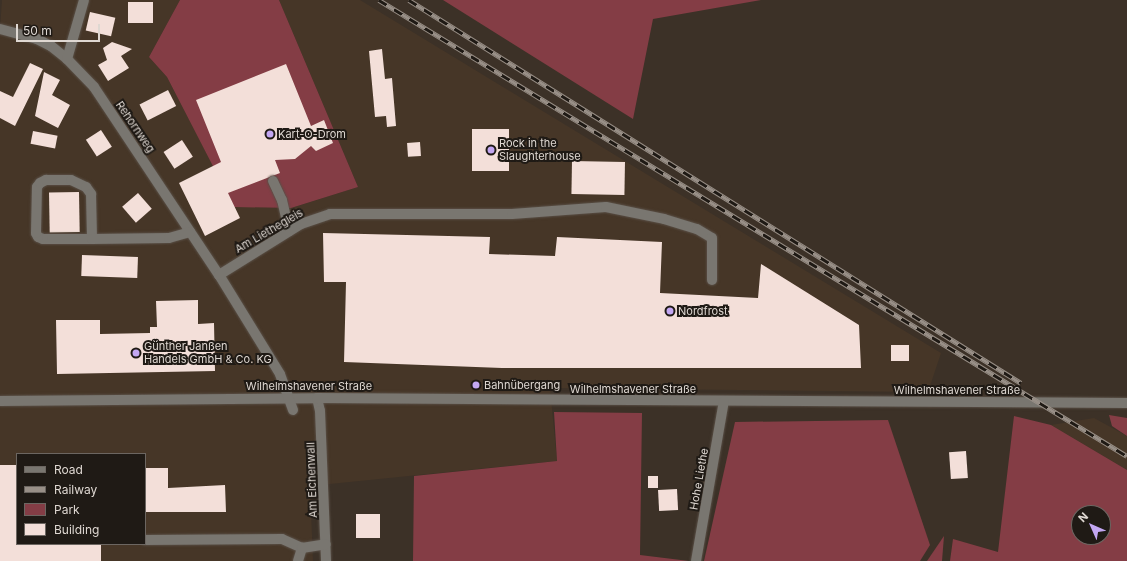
<!DOCTYPE html>
<html>
<head>
<meta charset="utf-8">
<style>
  body { margin:0 }
  #map { position:relative; width:1127px; height:561px; overflow:hidden; background:#3c3127; font-family:Inter,sans-serif }
  div>[style] { position:absolute }
  .built>* { inset:0; background:#463627 }
  .green>* { inset:0; background:#843d45 }
  .building>* { inset:0; background:#f3dfd9; transform-origin:0 0 }
  .roads { filter:drop-shadow(0 0 1px #594f46) drop-shadow(0 0 1px #594f46) }
  .minor>* { height:10px; margin:-5px; padding:0 5px; transform-origin:5px; border-radius:5px; background:#797670 }
  .rail>* { height:4.5px; margin-top:-2.25px; transform-origin:0; background:repeating-linear-gradient(90deg,#1f1a15 0 9px,#988f87 0 18px); box-sizing:border-box; border-block:1px solid #988f87 }
  .dots>* { width:11px; height:11px; translate:-50% -50%; box-sizing:border-box; border:2px solid #1f1a15; border-radius:50% }
  span { translate:-50% -50%; white-space:nowrap; text-align:center; line-height:1.15; -webkit-text-stroke:4px #1f1a15; paint-order:stroke }
  .street-label { font-size:11px; color:#dfd8d2 }
  .poi-label { font-size:11px; color:#dfd8d2 }
  .left { translate:0 -50%; text-align:left }
  .legend { position:absolute; left:16px; top:453px; width:130px; height:92px; box-sizing:border-box; background:#1f1a15; border:1px solid #6c6661; margin:0; padding:5px 7px; list-style:none; font-size:12px; color:#dfd8d2 }
  .legend li { display:flex; align-items:center; gap:8px; height:20px }
  .legend b { width:20px; border:1px solid #6c6661 }
  .north { position:absolute; left:1071px; top:505px; width:40px; height:40px; box-sizing:border-box; background:#1f1a15; border:1px solid #6c6661; border-radius:50%; rotate:315deg; font-size:11px; font-weight:700; line-height:16px; text-align:center; color:#dfd8d2 }
  .north::after { content:''; display:block; margin:auto; width:14px; height:18px; background:#c3a7f2; clip-path:polygon(50% 0,100% 100%,50% 72%,0 100%) }
  .scale { position:absolute; left:16px; top:24px; width:84px; height:18px; box-sizing:border-box; border:2px solid #dfd8d2; border-top:0; padding-left:5px; font-size:12px; line-height:14px; white-space:nowrap; color:#dfd8d2; -webkit-text-stroke:3px #1f1a15; paint-order:stroke }
</style>
</head>
<body>
<div id="map">
  <div class="built">
    <div style="clip-path:polygon(evenodd,2px 0,180px 0,149px 57px,167px 77px,234px 206px,291px 208px,358px 187px,279px 0,360px 0,941px 353px,928px 392px,550px 388px,557px 461px,310px 486px,313px 561px,0 561px,0 29px,2px 0,17px 454px,145px 454px,145px 544px,17px 544px,17px 454px)"></div>
    <div style="clip-path:polygon(1094px 418px,1127px 436px,1127px 470px,1051px 425px)"></div>
  </div>
  <div class="green">
    <div style="clip-path:polygon(180px 0,279px 0,358px 187px,291px 208px,234px 207px,167px 77px,149px 57px)"></div>
    <div style="clip-path:polygon(443px 0,761px 0,653px 19px,633px 119px)"></div>
    <div style="clip-path:polygon(554px 412px,642px 413px,640px 555px,689px 561px,413px 561px,414px 476px,557px 461px)"></div>
    <div style="clip-path:polygon(1109px 415px,1127px 418px,1127px 436px,1112px 426px)"></div>
    <div style="clip-path:polygon(evenodd,1014px 416px,1051px 425px,1127px 470px,1127px 561px,950px 561px,953px 539px,998px 552px,1014px 416px,1079px 513px,1103px 513px,1103px 537px,1079px 537px,1079px 513px)"></div>
    <div style="clip-path:polygon(888px 420px,930px 545px,920px 561px,704px 561px,735px 422px)"></div>
    <div style="clip-path:polygon(944px 536px,942px 561px,927px 561px)"></div>
  </div>
  <div class="building">
    <div style="left:128px;top:2px;width:25px;height:21px"></div>
    <div style="left:90px;top:12px;width:26px;height:19px;rotate:13deg"></div>
    <div style="clip-path:polygon(112px 42px,132px 49px,121px 56px,129px 68px,108px 81px,98px 65px,107px 60px,103px 48px)"></div>
    <div style="clip-path:polygon(382px 49px,385px 79px,392px 78px,396px 126px,387px 127px,386px 116px,375px 117px,369px 51px)"></div>
    <div style="clip-path:polygon(30px 63px,43px 69px,15px 126px,0 118px,0 91px,13px 97px)"></div>
    <div style="clip-path:polygon(286px 64px,311px 126px,324px 120px,333px 143px,316px 151px,311px 146px,295px 159px,275px 160px,280px 173px,228px 193px,240px 218px,205px 236px,179px 183px,221px 162px,196px 100px)"></div>
    <div style="clip-path:polygon(44px 72px,60px 80px,52px 95px,70px 105px,58px 128px,35px 116px)"></div>
    <div style="left:168px;top:90px;width:18px;height:32px;rotate:63deg"></div>
    <div style="left:472px;top:129px;width:37px;height:42px"></div>
    <div style="left:101px;top:130px;width:20px;height:18px;rotate:57deg"></div>
    <div style="left:33px;top:131px;width:25px;height:13px;rotate:11deg"></div>
    <div style="left:182px;top:140px;width:20px;height:22px;rotate:57deg"></div>
    <div style="left:420px;top:142px;width:14px;height:13px;rotate:86deg"></div>
    <div style="left:572px;top:161px;width:53px;height:33px;rotate:1deg"></div>
    <div style="left:79px;top:192px;width:40px;height:30px;rotate:89deg"></div>
    <div style="left:138px;top:193px;width:21px;height:21px;rotate:49deg"></div>
    <div style="clip-path:polygon(323px 233px,490px 237px,489px 254px,555px 256px,557px 237px,662px 242px,660px 293px,758px 298px,761px 264px,859px 325px,861px 368px,502px 368px,344px 362px,346px 282px,324px 282px)"></div>
    <div style="left:82px;top:255px;width:56px;height:21px;rotate:2deg"></div>
    <div style="clip-path:polygon(198px 300px,198px 324px,214px 323px,215px 371px,57px 374px,56px 320px,100px 320px,100px 334px,150px 333px,150px 327px,157px 327px,156px 301px)"></div>
    <div style="left:891px;top:345px;width:18px;height:16px"></div>
    <div style="left:966px;top:451px;width:27px;height:17px;rotate:86deg"></div>
    <div style="clip-path:polygon(0 465px,17px 465px,17px 544px,101px 544px,101px 561px,0 561px)"></div>
    <div style="clip-path:polygon(145px 468px,168px 468px,168px 488px,225px 485px,226px 512px,145px 512px)"></div>
    <div style="left:648px;top:476px;width:10px;height:12px"></div>
    <div style="left:677px;top:489px;width:21px;height:19px;rotate:87deg"></div>
    <div style="left:380px;top:514px;width:24px;height:24px;rotate:90deg"></div>
  </div>
  <div class="roads">
    <div class="minor">
      <div style="left:0;top:29px;width:38px;rotate:15deg"></div>
      <div style="left:37px;top:39px;width:16px;rotate:27deg"></div>
      <div style="left:51px;top:46px;width:21px;rotate:39deg"></div>
      <div style="left:67px;top:59px;width:39px;rotate:46deg"></div>
      <div style="left:94px;top:87px;width:226px;rotate:56.4deg"></div>
      <div style="left:67px;top:59px;width:61px;rotate:-73.9deg"></div>
      <div style="left:273px;top:181px;width:21px;rotate:65deg"></div>
      <div style="left:282px;top:200px;width:32px;rotate:77deg"></div>
      <div style="left:92px;top:239px;width:49px;rotate:180deg"></div>
      <div style="left:43px;top:239px;width:5px;rotate:-158deg"></div>
      <div style="left:38px;top:237px;width:4px;rotate:-117deg"></div>
      <div style="left:36px;top:233px;width:46px;rotate:-88.8deg"></div>
      <div style="left:37px;top:187px;width:5px;rotate:-53deg"></div>
      <div style="left:40px;top:183px;width:7px;rotate:-27deg"></div>
      <div style="left:46px;top:180px;width:25px"></div>
      <div style="left:71px;top:180px;width:17px;rotate:25deg"></div>
      <div style="left:86px;top:187px;width:9px;rotate:54deg"></div>
      <div style="left:91px;top:194px;width:45px;rotate:88.7deg"></div>
      <div style="left:92px;top:239px;width:77px;rotate:-0.7deg"></div>
      <div style="left:169px;top:238px;width:22px;rotate:-16deg"></div>
      <div style="left:317px;top:398px;width:13px;rotate:77deg"></div>
      <div style="left:320px;top:411px;width:150px;rotate:87.7deg"></div>
      <div style="left:0;top:401px;width:317px;rotate:-0.5deg"></div>
      <div style="left:317px;top:398px;width:810px;rotate:0.35deg"></div>
      <div style="left:293px;top:410px;width:38px;rotate:-110deg"></div>
      <div style="left:280px;top:374px;width:116px;rotate:-121.6deg"></div>
      <div style="left:219px;top:275px;width:97px;rotate:-31.9deg"></div>
      <div style="left:301px;top:224px;width:31px;rotate:-19deg"></div>
      <div style="left:330px;top:214px;width:182px"></div>
      <div style="left:512px;top:214px;width:94px;rotate:-4.3deg"></div>
      <div style="left:606px;top:207px;width:59px;rotate:11.7deg"></div>
      <div style="left:664px;top:219px;width:34px;rotate:17deg"></div>
      <div style="left:697px;top:229px;width:17px;rotate:31deg"></div>
      <div style="left:712px;top:238px;width:42px;rotate:90deg"></div>
      <div style="left:145px;top:540px;width:137px;rotate:-0.4deg"></div>
      <div style="left:282px;top:539px;width:22px;rotate:24deg"></div>
      <div style="left:298px;top:561px;width:14px;rotate:-73deg"></div>
      <div style="left:302px;top:548px;width:24px;rotate:-9deg"></div>
      <div style="left:696px;top:561px;width:162px;rotate:-80.1deg"></div>
    </div>
  </div>
  <div class="rail">
    <div style="left:379px;top:0;width:876px;rotate:31.37deg"></div>
    <div style="left:409px;top:0;width:722px;rotate:32.04deg"></div>
  </div>
  <div class="dots">
    <div style="left:270px;top:134px;background:#c3a7f2"></div>
    <div style="left:491px;top:150px;background:#c3a7f2"></div>
    <div style="left:670px;top:311px;background:#c3a7f2"></div>
    <div style="left:136px;top:353px;background:#c3a7f2"></div>
    <div style="left:476px;top:385px;background:#c3a7f2"></div>
  </div>
  <div class="street-label">
    <span style="left:135px;top:127px;rotate:56deg">Rehornweg</span>
    <span style="left:269px;top:231px;rotate:-30deg">Am Liethegleis</span>
    <span style="left:309px;top:386px">Wilhelmshavener Straße</span>
    <span style="left:633px;top:389px">Wilhelmshavener Straße</span>
    <span style="left:957px;top:390px">Wilhelmshavener Straße</span>
    <span style="left:699px;top:479px;rotate:-80deg">Hohe Liethe</span>
    <span style="left:312px;top:480px;rotate:-92deg">Am Eichenwall</span>
  </div>
  <div class="poi-label">
    <span class="left" style="left:278px;top:134px">Kart-O-Drom</span>
    <span class="left" style="left:499px;top:150px">Rock in the<br>Slaughterhouse</span>
    <span class="left" style="left:678px;top:311px">Nordfrost</span>
    <span class="left" style="left:144px;top:353px">Günther Janßen<br>Handels GmbH &amp; Co. KG</span>
    <span class="left" style="left:484px;top:385px">Bahnübergang</span>
  </div>
  <ul class="legend">
  <li><b style="height:5px;background:#797670"></b>Road</li>
  <li><b style="height:5px;background:#988f87"></b>Railway</li>
  <li><b style="height:11px;background:#843d45"></b>Park</li>
  <li><b style="height:11px;background:#f3dfd9"></b>Building</li>
  </ul>
  <div class="north">N</div>
  <div class="scale">50 m</div>
</div>
</body>
</html>
